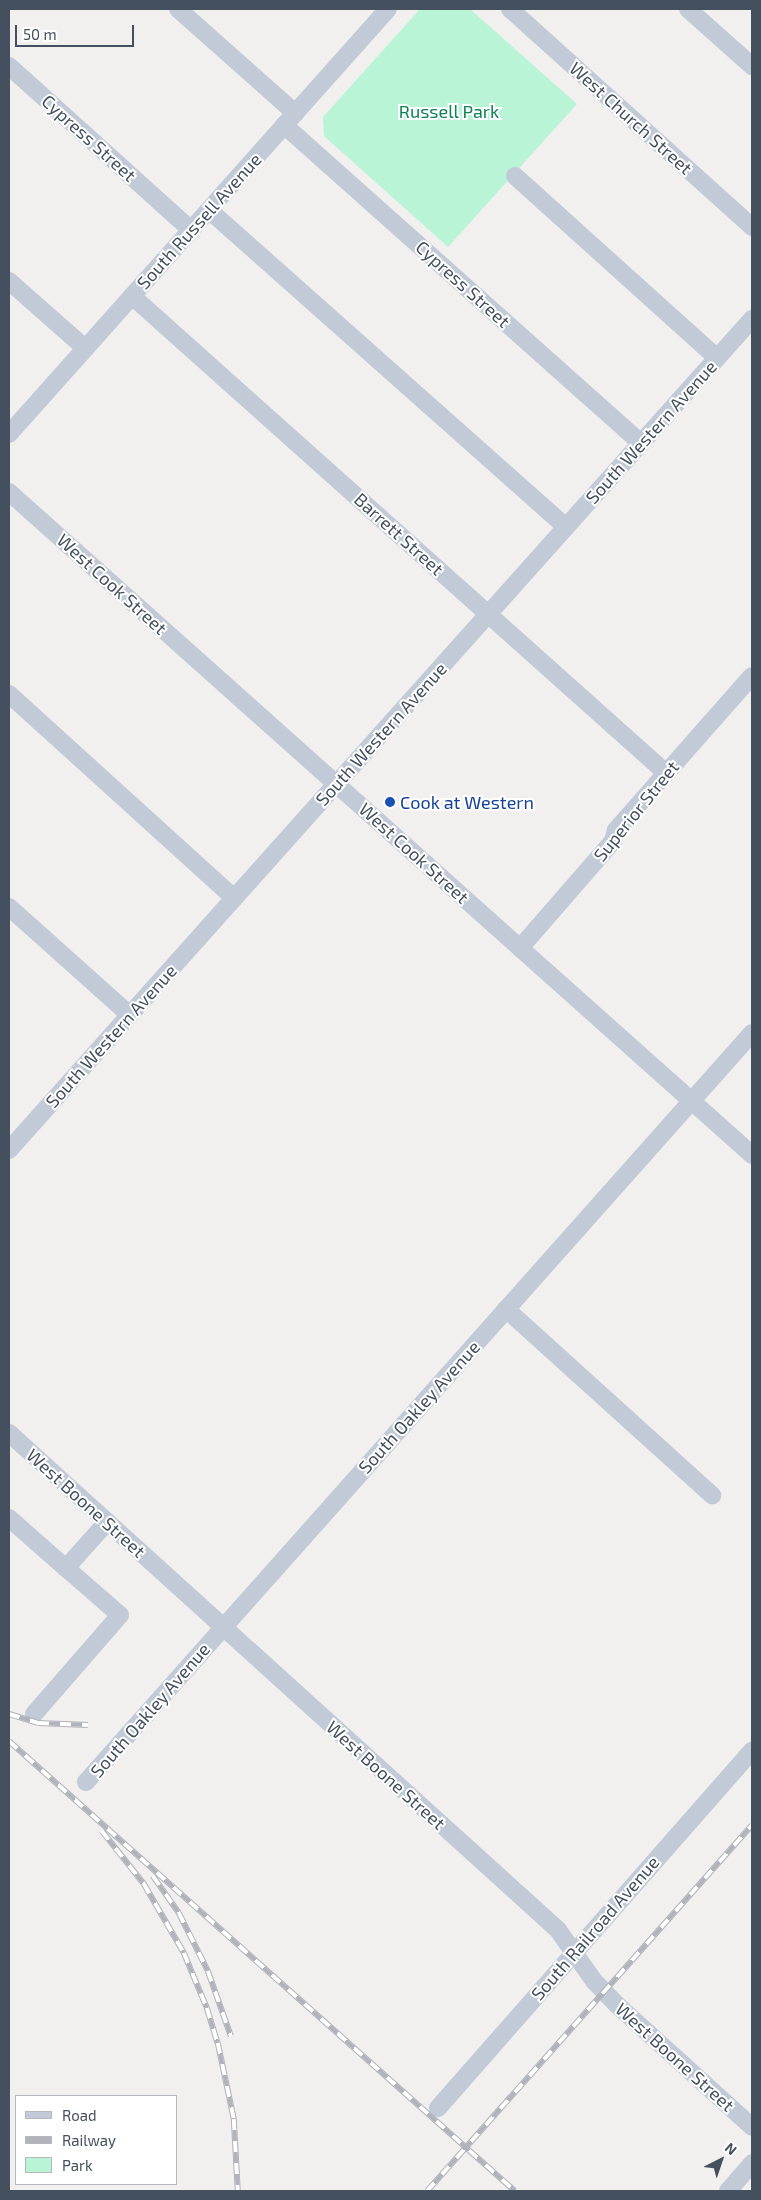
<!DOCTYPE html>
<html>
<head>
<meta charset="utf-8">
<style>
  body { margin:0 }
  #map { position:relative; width:761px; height:2200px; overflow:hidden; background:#f2efef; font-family:"Exo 2",sans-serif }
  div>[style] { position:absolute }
  .green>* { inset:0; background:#b9f4d6 }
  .minor>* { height:18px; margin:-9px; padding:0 9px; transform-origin:9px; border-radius:9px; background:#c1cad6 }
  .rail>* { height:5.5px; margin-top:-2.75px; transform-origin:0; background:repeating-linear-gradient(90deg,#fff 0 11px,#b0b3ba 0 22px); box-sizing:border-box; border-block:1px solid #b0b3ba }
  .dots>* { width:14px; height:14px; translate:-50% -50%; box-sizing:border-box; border:2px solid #fff; border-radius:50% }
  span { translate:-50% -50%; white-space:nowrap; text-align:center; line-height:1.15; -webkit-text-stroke:4px #fff; paint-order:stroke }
  .park-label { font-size:18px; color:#0d8354 }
  .street-label { font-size:18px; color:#45505f }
  .transit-label { font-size:18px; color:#164399 }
  .left { translate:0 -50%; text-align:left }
  .frame { position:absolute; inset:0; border:10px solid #45505f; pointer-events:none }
  .legend { position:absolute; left:15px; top:2095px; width:162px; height:90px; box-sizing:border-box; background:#fff; border:1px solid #b5b9bf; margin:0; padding:6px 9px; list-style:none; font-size:15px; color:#45505f }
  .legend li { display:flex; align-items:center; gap:10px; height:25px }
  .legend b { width:25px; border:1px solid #b5b9bf }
  .north { position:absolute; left:696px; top:2135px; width:50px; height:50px; -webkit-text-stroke:4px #fff; paint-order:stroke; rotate:41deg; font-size:14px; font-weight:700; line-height:20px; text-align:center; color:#45505f }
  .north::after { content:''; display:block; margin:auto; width:18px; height:22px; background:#45505f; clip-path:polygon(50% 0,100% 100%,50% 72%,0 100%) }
  .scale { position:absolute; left:15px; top:25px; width:119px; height:22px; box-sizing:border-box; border:2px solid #45505f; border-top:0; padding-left:6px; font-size:15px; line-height:18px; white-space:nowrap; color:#45505f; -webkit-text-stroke:4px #fff; paint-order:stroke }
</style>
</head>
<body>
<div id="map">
  <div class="green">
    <div style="clip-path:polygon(420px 9px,470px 9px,577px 104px,448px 247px,324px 136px,323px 117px)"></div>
  </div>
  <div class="minor">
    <div style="left:178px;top:9px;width:157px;rotate:41.6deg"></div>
    <div style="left:510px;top:9px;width:326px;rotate:42deg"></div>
    <div style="left:688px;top:9px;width:86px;rotate:41.7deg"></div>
    <div style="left:9px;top:66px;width:245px;rotate:42deg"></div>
    <div style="left:284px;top:125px;width:478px;rotate:41.7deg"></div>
    <div style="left:515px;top:176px;width:272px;rotate:42deg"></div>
    <div style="left:209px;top:210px;width:477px;rotate:41.6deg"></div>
    <div style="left:9px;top:281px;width:101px;rotate:41.4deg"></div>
    <div style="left:132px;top:296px;width:716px;rotate:41.77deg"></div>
    <div style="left:9px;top:434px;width:569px;rotate:-48.27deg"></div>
    <div style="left:9px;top:492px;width:996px;rotate:41.74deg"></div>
    <div style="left:9px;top:694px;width:304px;rotate:42.2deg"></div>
    <div style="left:9px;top:907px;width:162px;rotate:41.8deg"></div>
    <div style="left:520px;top:948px;width:142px;rotate:-49deg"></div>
    <div style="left:613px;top:841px;width:11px;rotate:-75deg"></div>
    <div style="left:616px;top:830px;width:205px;rotate:-48.6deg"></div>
    <div style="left:9px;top:1150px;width:1115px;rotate:-48.2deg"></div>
    <div style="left:506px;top:1309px;width:278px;rotate:42.1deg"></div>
    <div style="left:9px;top:1433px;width:741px;rotate:42.15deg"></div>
    <div style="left:558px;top:1930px;width:62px;rotate:54.8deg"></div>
    <div style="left:594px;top:1981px;width:32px;rotate:46deg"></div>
    <div style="left:616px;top:2004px;width:183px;rotate:42.1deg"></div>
    <div style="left:9px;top:1518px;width:76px;rotate:41.3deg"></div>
    <div style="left:34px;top:1714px;width:131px;rotate:-49deg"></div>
    <div style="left:120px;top:1615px;width:72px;rotate:-139deg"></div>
    <div style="left:66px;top:1568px;width:62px;rotate:-48.3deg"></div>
    <div style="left:86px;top:1782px;width:1002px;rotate:-48.36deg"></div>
    <div style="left:438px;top:2108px;width:476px;rotate:-48.7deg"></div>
    <div style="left:728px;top:2191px;width:37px;rotate:-49deg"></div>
  </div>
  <div class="rail">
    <div style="left:9px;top:1714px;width:30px;rotate:17deg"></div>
    <div style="left:38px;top:1723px;width:50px;rotate:2.3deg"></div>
    <div style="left:9px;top:1741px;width:677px;rotate:41.65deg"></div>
    <div style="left:102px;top:1831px;width:68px;rotate:51.6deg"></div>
    <div style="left:144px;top:1884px;width:80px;rotate:59.9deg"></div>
    <div style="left:184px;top:1953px;width:60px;rotate:67.3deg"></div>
    <div style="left:207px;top:2008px;width:37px;rotate:73deg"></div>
    <div style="left:218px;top:2043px;width:78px;rotate:78.1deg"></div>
    <div style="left:234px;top:2119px;width:72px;rotate:86.8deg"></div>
    <div style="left:153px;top:1876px;width:45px;rotate:54.9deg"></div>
    <div style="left:179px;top:1913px;width:65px;rotate:63.4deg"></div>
    <div style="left:208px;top:1971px;width:69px;rotate:70.5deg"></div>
    <div style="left:427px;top:2191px;width:489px;rotate:-48.4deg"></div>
  </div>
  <div class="dots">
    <div style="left:390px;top:802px;background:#1a4fb4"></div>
  </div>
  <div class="park-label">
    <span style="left:449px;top:111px">Russell Park</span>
  </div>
  <div class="street-label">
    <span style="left:631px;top:118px;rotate:42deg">West Church Street</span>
    <span style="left:89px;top:138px;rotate:42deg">Cypress Street</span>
    <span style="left:199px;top:221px;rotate:-48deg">South Russell Avenue</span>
    <span style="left:463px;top:284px;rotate:42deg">Cypress Street</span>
    <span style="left:651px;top:432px;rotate:-48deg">South Western Avenue</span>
    <span style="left:399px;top:534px;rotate:42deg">Barrett Street</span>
    <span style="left:112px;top:584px;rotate:42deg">West Cook Street</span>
    <span style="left:381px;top:734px;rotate:-48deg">South Western Avenue</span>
    <span style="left:636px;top:811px;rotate:-51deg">Superior Street</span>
    <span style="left:414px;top:853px;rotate:42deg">West Cook Street</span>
    <span style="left:111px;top:1036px;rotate:-48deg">South Western Avenue</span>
    <span style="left:419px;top:1407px;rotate:-48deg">South Oakley Avenue</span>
    <span style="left:86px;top:1503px;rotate:42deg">West Boone Street</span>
    <span style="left:150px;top:1710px;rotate:-49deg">South Oakley Avenue</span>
    <span style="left:386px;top:1775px;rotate:42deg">West Boone Street</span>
    <span style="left:595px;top:1928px;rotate:-49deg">South Railroad Avenue</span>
    <span style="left:675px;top:2057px;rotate:42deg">West Boone Street</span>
  </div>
  <div class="transit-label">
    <span class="left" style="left:400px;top:802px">Cook at Western</span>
  </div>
  <div class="frame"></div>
  <ul class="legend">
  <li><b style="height:6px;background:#c1cad6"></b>Road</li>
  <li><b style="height:6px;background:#b0b3ba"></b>Railway</li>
  <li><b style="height:14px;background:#b9f4d6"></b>Park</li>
  </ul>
  <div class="north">N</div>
  <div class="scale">50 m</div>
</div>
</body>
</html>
